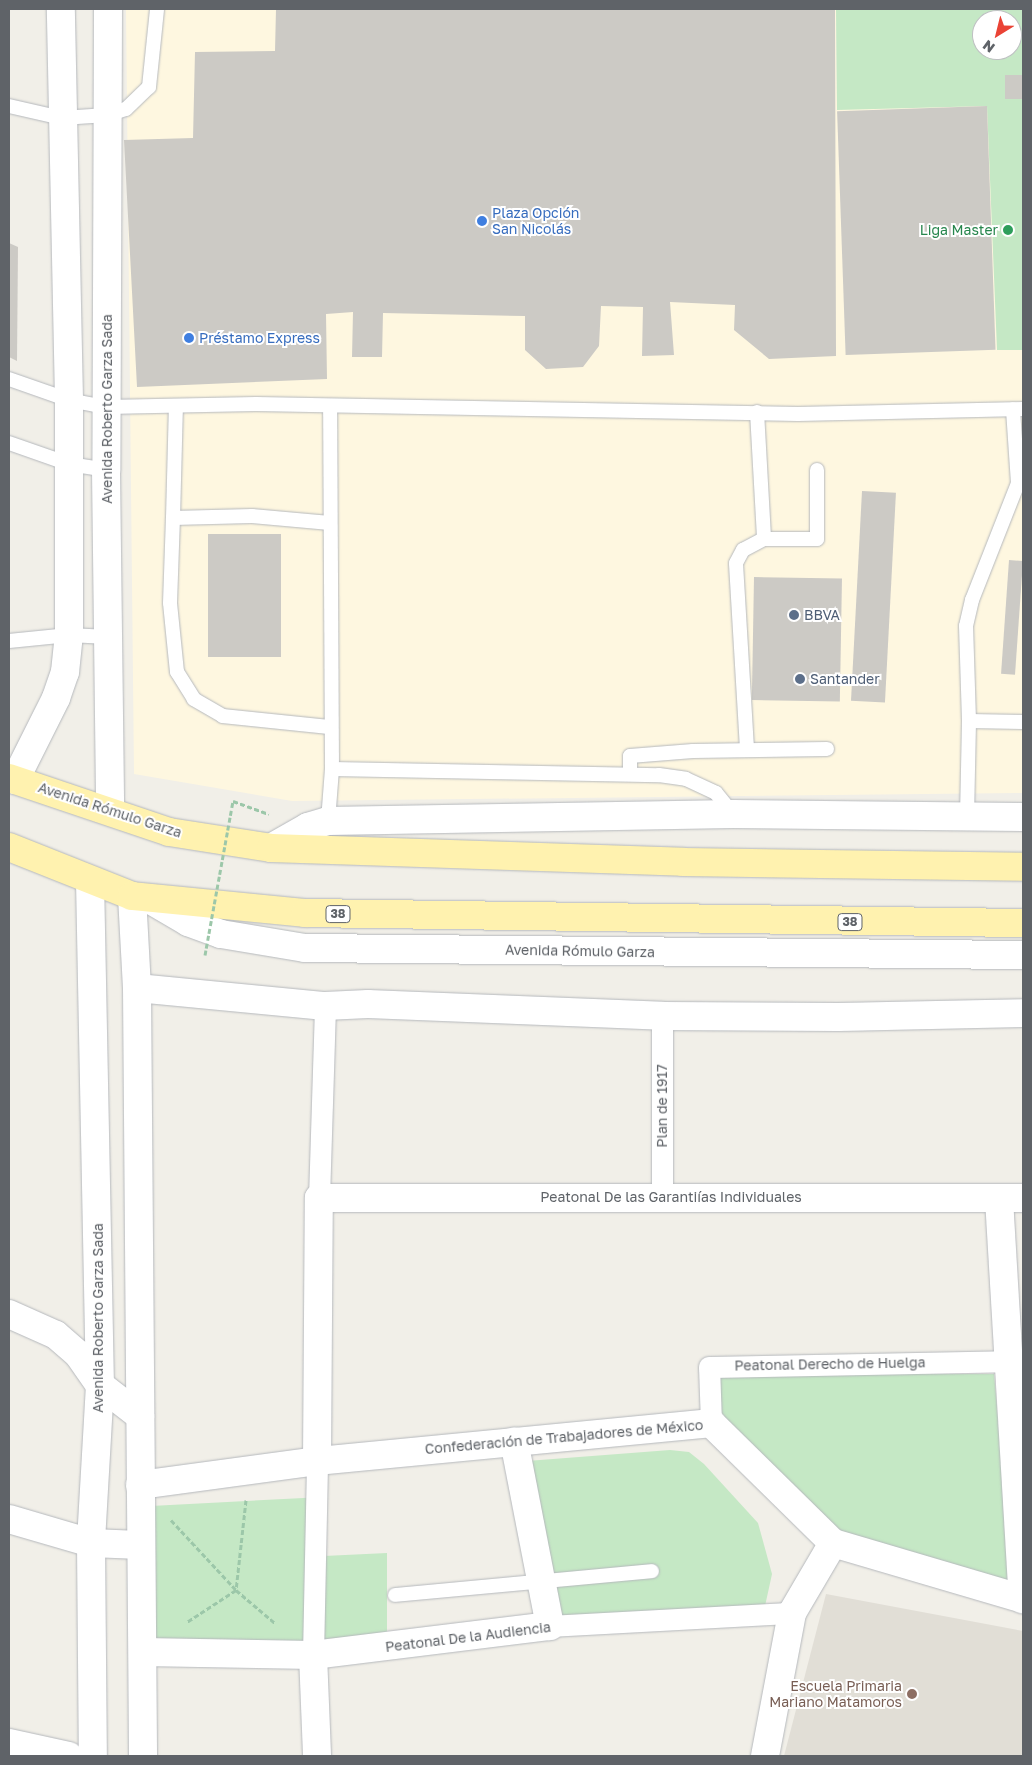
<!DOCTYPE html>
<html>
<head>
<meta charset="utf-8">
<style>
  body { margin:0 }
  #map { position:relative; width:1032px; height:1765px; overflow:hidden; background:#f1efe8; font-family:"Golos Text",sans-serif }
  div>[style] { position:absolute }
  .commercial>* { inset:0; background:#fef7e0 }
  .education>* { inset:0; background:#e1ded6 }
  .green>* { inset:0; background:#c5e8c5 }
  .building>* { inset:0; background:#cccac5; transform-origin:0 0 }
  .path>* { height:3px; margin-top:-1.5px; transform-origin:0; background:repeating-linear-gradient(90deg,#9cc7a9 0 5px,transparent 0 7.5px) }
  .roads { filter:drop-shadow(0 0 1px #b5b8bc) drop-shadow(0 0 1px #b5b8bc) }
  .service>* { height:14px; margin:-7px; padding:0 7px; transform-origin:7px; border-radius:7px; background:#fff }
  .pedestrian>* { height:21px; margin:-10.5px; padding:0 10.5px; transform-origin:10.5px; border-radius:10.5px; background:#fff }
  .minor>* { height:28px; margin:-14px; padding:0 14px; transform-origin:14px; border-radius:14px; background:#fff }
  .tertiary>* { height:28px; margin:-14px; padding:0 14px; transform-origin:14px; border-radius:14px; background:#fff }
  .primary>* { height:28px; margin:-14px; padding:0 14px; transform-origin:14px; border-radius:14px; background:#fff2af }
  .path-bridge>* { height:3px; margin-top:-1.5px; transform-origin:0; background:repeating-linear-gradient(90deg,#9cc7a9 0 5px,transparent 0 7.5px) }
  .dots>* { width:14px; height:14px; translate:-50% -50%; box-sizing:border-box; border:2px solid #fff; border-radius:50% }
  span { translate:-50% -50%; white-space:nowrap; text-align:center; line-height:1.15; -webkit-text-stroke:4px #fff; paint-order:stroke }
  .shield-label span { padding:1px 4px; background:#fff; border:1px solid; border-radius:4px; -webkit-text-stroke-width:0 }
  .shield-label { font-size:12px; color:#5f6368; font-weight:700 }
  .shop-label { font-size:14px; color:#366cbe }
  .left { translate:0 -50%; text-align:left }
  .leisure-label { font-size:14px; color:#27864d }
  .right { translate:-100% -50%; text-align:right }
  .street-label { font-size:14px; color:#5f6368 }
  .service-label { font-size:14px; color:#4e5e75 }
  .education-label { font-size:14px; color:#785e54 }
  .frame { position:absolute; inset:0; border:10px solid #5f6368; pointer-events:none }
  .north { position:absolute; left:972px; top:10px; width:50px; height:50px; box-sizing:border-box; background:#fff; border:1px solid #bfc1c3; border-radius:50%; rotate:216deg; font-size:14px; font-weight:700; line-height:20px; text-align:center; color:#5f6368 }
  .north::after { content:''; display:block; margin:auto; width:18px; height:22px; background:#ea4335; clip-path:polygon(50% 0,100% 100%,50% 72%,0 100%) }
</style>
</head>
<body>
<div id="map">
  <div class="commercial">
    <div style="clip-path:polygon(126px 9px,836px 9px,837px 107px,1023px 105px,1023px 793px,292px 801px,134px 774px)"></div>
  </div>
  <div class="education">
    <div style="clip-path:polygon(826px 1594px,1023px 1631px,1023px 1756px,784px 1756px)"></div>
  </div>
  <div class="green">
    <div style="clip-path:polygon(evenodd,836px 9px,1023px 9px,1023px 350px,997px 350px,987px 106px,837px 110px,836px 9px,982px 20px,1012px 20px,1012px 50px,982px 50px,982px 20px)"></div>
    <div style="clip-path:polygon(717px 1373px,994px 1374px,1014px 1588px,840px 1535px,721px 1420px)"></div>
    <div style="clip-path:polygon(670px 1450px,689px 1452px,704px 1464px,758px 1523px,772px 1574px,765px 1606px,556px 1619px,527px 1461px)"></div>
    <div style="clip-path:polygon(323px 1497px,324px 1556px,387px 1553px,387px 1639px,155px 1646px,151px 1506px)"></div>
  </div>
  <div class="building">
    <div style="clip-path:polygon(276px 9px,835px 9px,836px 356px,769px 359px,734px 330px,735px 305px,670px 302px,674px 355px,642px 356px,643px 307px,601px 306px,599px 346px,583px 367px,546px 369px,525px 350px,525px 316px,383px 313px,382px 357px,352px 357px,353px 312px,326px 314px,327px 379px,137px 387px,124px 140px,193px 138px,195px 52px,275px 51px)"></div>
    <div style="left:1005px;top:75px;width:18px;height:24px"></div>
    <div style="left:987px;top:106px;width:244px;height:150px;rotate:88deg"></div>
    <div style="clip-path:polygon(9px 243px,18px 247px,17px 361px,9px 357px)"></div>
    <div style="left:862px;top:491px;width:34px;height:210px;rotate:3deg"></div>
    <div style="left:281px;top:534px;width:123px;height:73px;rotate:90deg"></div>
    <div style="left:1009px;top:560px;width:14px;height:114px;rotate:4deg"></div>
    <div style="left:754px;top:577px;width:88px;height:123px;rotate:1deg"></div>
  </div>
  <div class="path">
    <div style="left:233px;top:801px;width:38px;rotate:20deg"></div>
    <div style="left:246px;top:1500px;width:91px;rotate:96.3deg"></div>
    <div style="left:236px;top:1590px;width:52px;rotate:40.4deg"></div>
    <div style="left:171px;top:1520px;width:96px;rotate:47.1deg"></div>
    <div style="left:236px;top:1590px;width:59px;rotate:146.9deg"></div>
  </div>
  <div class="roads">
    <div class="service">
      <div style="left:9px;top:106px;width:54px;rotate:12.8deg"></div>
      <div style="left:62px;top:118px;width:45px;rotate:-3.8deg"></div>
      <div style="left:107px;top:115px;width:20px;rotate:-18deg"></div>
      <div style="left:126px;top:109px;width:32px;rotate:-44deg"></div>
      <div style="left:149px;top:87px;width:78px;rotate:-84.1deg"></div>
      <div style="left:9px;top:379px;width:64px;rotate:19.3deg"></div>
      <div style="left:69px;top:400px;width:38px;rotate:11deg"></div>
      <div style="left:106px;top:407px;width:150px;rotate:-1.1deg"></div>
      <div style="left:256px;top:404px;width:542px;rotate:1.06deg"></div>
      <div style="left:798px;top:414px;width:225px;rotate:-1.3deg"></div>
      <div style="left:757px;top:412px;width:127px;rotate:86.8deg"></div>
      <div style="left:9px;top:443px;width:64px;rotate:19.3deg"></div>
      <div style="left:69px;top:464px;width:37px;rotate:9deg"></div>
      <div style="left:173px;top:518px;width:112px;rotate:-88.5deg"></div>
      <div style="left:9px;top:641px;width:60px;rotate:-5.7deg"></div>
      <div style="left:69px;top:635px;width:39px;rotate:3deg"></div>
      <div style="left:969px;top:721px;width:54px;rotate:1.1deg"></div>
      <div style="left:329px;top:727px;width:107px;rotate:-174.1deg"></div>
      <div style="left:223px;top:716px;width:34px;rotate:-150deg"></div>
      <div style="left:194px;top:699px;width:32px;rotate:-122deg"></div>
      <div style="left:177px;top:672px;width:69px;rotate:-95.8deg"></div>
      <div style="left:170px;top:603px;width:85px;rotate:-88deg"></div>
      <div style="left:173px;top:518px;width:79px;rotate:-1.5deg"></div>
      <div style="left:252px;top:516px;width:78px;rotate:5.1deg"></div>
      <div style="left:747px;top:749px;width:186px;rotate:-93.4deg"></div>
      <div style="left:736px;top:563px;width:15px;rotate:-62deg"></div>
      <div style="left:743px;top:550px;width:24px;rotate:-28deg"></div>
      <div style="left:764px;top:539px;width:53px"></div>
      <div style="left:817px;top:539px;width:69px;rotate:-90deg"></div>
      <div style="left:332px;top:769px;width:327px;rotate:1.1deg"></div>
      <div style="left:659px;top:775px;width:27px;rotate:8deg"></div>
      <div style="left:686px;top:779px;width:33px;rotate:25deg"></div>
      <div style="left:716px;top:793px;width:27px;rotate:51deg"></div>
      <div style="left:630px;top:774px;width:18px;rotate:-90deg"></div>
      <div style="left:630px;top:756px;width:63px;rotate:-4.5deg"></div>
      <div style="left:693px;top:751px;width:134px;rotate:-0.9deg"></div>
      <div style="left:967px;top:817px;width:96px;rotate:-88.8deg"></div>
      <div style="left:969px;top:721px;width:95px;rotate:-91.8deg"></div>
      <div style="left:966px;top:626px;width:27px;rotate:-77deg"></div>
      <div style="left:972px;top:600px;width:126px;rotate:-68.5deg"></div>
      <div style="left:1018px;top:483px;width:74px;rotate:-93.9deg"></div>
      <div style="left:328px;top:821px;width:52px;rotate:-85.6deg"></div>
      <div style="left:332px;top:769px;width:363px;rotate:-90.3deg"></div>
      <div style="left:395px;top:1595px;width:258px;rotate:-5.3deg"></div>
    </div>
    <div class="pedestrian">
      <div style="left:662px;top:1197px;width:181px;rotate:-90deg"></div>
      <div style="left:319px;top:1198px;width:192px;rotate:-88.2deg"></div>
      <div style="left:711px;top:1423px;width:56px;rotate:-92deg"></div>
      <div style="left:709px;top:1367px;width:299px;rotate:-1.1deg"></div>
      <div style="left:550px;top:1626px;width:242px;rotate:-3.1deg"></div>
      <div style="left:313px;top:1655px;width:194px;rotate:-88.8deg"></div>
    </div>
    <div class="minor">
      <div style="left:999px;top:1199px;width:401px;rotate:86.6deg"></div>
      <div style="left:9px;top:1314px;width:51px;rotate:24.1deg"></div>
      <div style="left:56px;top:1335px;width:29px;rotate:41deg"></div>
      <div style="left:78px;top:1354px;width:38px;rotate:55deg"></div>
      <div style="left:100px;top:1385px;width:51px;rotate:37.8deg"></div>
      <div style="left:317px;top:1461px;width:263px;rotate:-89.6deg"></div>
      <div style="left:319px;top:1198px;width:704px"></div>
      <div style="left:140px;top:1485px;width:179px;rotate:-7.7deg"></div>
      <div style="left:317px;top:1461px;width:396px;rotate:-5.5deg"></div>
      <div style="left:711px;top:1423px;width:171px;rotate:44.5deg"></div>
      <div style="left:833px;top:1543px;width:198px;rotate:16.4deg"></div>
      <div style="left:9px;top:1519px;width:85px;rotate:16.3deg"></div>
      <div style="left:91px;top:1543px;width:49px;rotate:2.3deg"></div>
      <div style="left:143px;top:1652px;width:170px;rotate:1deg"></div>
      <div style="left:313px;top:1655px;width:239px;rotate:-7deg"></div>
      <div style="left:550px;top:1626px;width:188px;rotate:-101deg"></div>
      <div style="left:313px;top:1655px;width:101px;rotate:87.7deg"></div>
      <div style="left:9px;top:1743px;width:61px;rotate:12.2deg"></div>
      <div style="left:765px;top:1756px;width:146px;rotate:-79.3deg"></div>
      <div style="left:792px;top:1613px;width:81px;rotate:-59.6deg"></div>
    </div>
    <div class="tertiary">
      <div style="left:108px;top:9px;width:461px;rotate:90.2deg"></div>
      <div style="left:106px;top:470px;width:340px;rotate:89.3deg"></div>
      <div style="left:15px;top:780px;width:92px;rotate:-63.4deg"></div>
      <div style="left:56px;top:698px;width:28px;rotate:-71deg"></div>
      <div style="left:65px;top:672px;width:37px;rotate:-84deg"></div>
      <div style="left:69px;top:635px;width:235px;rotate:-90deg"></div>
      <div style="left:69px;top:400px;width:391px;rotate:-91.2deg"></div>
      <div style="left:271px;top:848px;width:43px;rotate:-29.6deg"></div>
      <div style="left:308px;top:827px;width:21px;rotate:-17deg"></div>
      <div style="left:328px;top:821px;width:405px;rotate:-1deg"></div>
      <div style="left:733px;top:814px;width:290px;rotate:0.6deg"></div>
      <div style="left:90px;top:880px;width:505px;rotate:88.87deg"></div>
      <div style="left:100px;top:1385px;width:158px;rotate:93.3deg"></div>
      <div style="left:91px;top:1543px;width:213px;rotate:89.5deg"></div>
      <div style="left:132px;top:896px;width:92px;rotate:86.9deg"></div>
      <div style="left:137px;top:988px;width:768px;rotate:89.55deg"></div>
      <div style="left:147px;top:898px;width:48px;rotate:30.3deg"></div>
      <div style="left:188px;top:922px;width:35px;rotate:20deg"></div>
      <div style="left:221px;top:934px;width:85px;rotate:9.5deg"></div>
      <div style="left:305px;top:948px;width:718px;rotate:0.56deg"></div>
      <div style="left:137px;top:988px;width:189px;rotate:5.5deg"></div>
      <div style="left:325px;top:1006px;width:43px;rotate:-2.7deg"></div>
      <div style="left:368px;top:1004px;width:294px;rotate:2.3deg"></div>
      <div style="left:662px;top:1016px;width:176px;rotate:0.3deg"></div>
      <div style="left:838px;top:1017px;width:185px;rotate:-1.2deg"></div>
    </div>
    <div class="primary">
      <div style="left:9px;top:778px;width:169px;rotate:18.6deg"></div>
      <div style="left:169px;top:832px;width:103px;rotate:8.9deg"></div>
      <div style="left:271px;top:848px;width:412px;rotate:1.9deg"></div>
      <div style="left:683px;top:862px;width:340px;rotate:0.8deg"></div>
      <div style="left:9px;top:847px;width:132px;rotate:21.7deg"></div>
      <div style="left:132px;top:896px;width:174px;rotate:5.6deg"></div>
      <div style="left:305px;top:913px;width:718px;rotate:0.8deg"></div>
    </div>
  </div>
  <div class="path-bridge">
    <div style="left:205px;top:955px;width:157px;rotate:-79.7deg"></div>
  </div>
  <div class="dots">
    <div style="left:482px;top:221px;background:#3f7fe0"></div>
    <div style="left:1008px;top:230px;background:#2e9e5b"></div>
    <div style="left:189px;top:338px;background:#3f7fe0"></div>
    <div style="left:794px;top:615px;background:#5c6f8a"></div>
    <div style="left:800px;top:679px;background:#5c6f8a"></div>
    <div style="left:912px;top:1694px;background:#8d6e63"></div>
  </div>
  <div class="shield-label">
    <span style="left:338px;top:914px">38</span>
    <span style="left:850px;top:922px">38</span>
  </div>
  <div class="shop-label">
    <span class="left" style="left:492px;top:221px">Plaza Opción<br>San Nicolás</span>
    <span class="left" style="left:199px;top:338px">Préstamo Express</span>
  </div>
  <div class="leisure-label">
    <span class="right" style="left:998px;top:230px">Liga Master</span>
  </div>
  <div class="street-label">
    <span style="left:107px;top:409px;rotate:-90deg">Avenida Roberto Garza Sada</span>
    <span style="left:110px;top:810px;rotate:18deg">Avenida Rómulo Garza</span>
    <span style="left:580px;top:951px;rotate:1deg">Avenida Rómulo Garza</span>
    <span style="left:662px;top:1106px;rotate:-90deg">Plan de 1917</span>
    <span style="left:671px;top:1197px">Peatonal De las Garantiías Individuales</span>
    <span style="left:98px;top:1318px;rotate:-90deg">Avenida Roberto Garza Sada</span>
    <span style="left:830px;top:1364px;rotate:-1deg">Peatonal Derecho de Huelga</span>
    <span style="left:564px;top:1437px;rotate:-5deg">Confederación de Trabajadores de México</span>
    <span style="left:468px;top:1637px;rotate:-7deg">Peatonal De la Audiencia</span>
  </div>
  <div class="service-label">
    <span class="left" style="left:804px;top:615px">BBVA</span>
    <span class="left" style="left:810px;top:679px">Santander</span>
  </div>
  <div class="education-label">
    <span class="right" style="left:902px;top:1694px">Escuela Primaria<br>Mariano Matamoros</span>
  </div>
  <div class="frame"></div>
  <div class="north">N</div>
</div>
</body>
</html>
